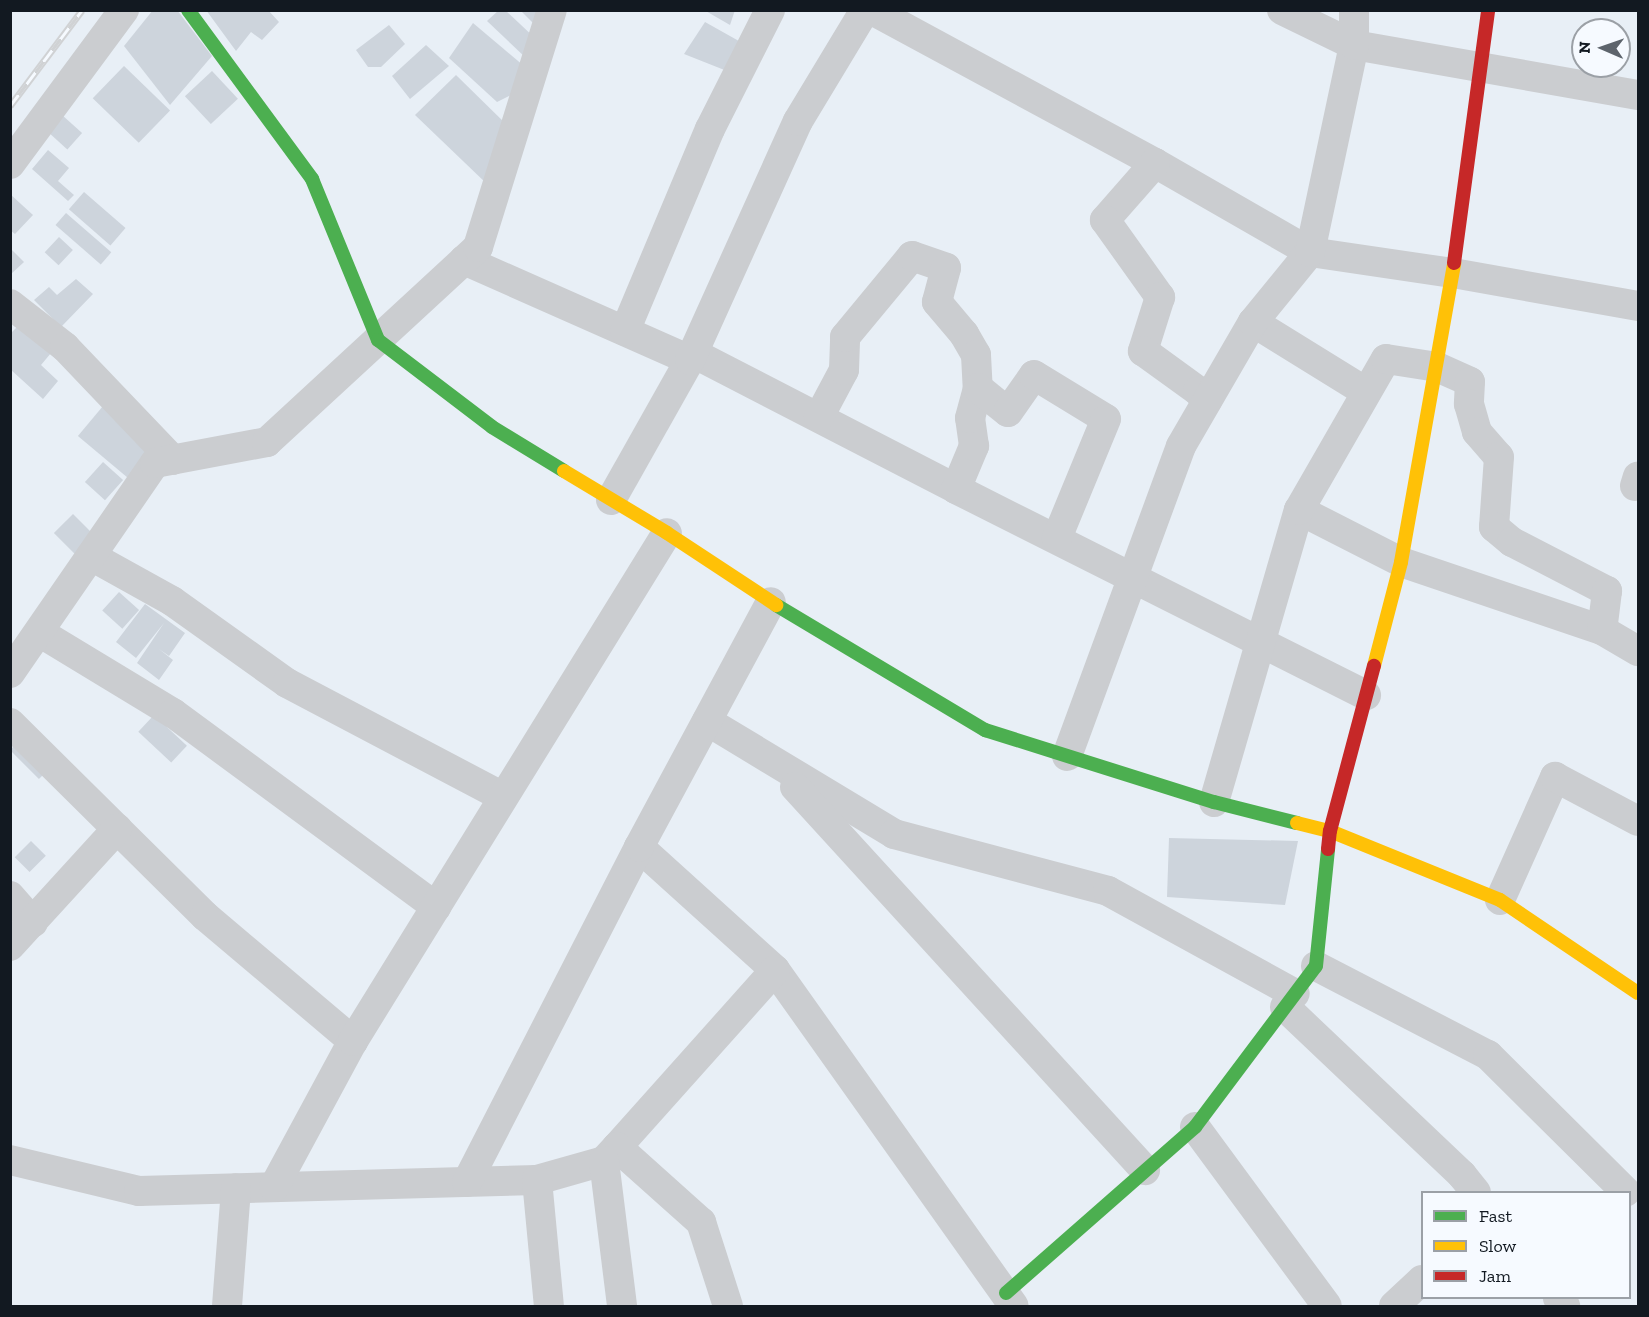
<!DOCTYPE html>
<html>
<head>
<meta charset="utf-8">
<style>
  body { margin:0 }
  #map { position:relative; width:1649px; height:1317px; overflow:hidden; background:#e8eff6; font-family:"Zilla Slab",serif }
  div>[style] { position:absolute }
  .building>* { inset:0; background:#cdd4dc; transform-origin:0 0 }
  .street>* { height:30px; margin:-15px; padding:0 15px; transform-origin:15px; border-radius:15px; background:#cbcdd0 }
  .fast>* { height:14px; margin:-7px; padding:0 7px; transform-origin:7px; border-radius:7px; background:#4caf50 }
  .slow>* { height:14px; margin:-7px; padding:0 7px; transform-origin:7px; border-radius:7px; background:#ffc107 }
  .jam>* { height:14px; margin:-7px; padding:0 7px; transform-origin:7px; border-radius:7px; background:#c62828 }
  .rail>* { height:7px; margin-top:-3.5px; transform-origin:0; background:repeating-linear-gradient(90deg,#f6faff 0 14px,#d0d2d4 0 28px); box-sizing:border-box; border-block:2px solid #d0d2d4 }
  span { translate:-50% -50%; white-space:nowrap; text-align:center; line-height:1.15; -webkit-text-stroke:6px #f6faff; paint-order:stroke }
  .frame { position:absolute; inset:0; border:12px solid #121921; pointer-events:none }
  .legend { position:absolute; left:1421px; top:1191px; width:210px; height:108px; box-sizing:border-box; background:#f6faff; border:2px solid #9ba0a6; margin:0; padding:8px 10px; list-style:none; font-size:18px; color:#121921 }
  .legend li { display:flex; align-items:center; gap:12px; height:30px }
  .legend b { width:30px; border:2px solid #9ba0a6 }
  .north { position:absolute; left:1571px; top:18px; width:60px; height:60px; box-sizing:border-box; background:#f6faff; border:2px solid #9ba0a6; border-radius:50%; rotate:272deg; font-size:16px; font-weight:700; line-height:24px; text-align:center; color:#121921 }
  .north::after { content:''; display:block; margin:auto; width:21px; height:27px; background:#5d646c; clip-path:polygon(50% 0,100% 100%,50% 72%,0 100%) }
</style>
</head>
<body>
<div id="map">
  <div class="building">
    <div style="clip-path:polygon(153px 10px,177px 10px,212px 56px,170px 105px,124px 46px)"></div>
    <div style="clip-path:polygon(206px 10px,268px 10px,279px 22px,262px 40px,251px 32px,236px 51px)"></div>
    <div style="clip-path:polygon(499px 10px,505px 10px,536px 39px,526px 58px,487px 21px)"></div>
    <div style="clip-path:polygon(520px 10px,542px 10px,535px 25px)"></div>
    <div style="clip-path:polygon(704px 10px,735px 10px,730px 25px)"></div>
    <div style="clip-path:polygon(705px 22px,746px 45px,732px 73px,684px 54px)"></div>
    <div style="clip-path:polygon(473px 23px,524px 66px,515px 93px,497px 102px,449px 58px)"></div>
    <div style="clip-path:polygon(389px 25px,405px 44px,381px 67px,368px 67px,356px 50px)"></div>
    <div style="clip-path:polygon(426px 45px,449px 66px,410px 99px,392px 76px)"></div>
    <div style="left:124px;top:66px;width:64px;height:45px;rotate:44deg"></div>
    <div style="left:212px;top:71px;width:38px;height:37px;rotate:47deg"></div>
    <div style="clip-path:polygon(456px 75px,509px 127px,488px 185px,415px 115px)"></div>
    <div style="left:62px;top:115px;width:27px;height:22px;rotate:42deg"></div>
    <div style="clip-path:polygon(48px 150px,69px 168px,58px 181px,74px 195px,68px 201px,32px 169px)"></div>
    <div style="left:84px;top:192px;width:55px;height:23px;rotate:41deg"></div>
    <div style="clip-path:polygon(10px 194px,33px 215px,15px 234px,10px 230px)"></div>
    <div style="left:66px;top:213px;width:60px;height:16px;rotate:41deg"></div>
    <div style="left:59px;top:237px;width:19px;height:21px;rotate:43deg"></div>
    <div style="clip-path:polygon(10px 248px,24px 262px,10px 275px)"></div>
    <div style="clip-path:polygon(76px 279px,93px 294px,61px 327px,34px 300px,49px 287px,57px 295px)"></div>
    <div style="clip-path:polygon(20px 324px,51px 353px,41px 365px,58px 381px,43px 399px,10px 369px,10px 334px)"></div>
    <div style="left:103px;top:406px;width:67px;height:39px;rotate:40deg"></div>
    <div style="left:103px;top:462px;width:27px;height:27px;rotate:42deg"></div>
    <div style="left:73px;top:514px;width:30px;height:27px;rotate:45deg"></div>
    <div style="left:119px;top:592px;width:27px;height:25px;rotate:42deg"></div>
    <div style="clip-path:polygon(145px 604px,185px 633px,169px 656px,159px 649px,173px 660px,159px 680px,137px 663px,164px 623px,136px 658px,116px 642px)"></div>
    <div style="left:154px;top:715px;width:45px;height:23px;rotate:43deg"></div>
    <div style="left:22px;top:738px;width:41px;height:17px;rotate:45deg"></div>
    <div style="clip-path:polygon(1169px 838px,1298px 841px,1285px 905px,1167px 897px)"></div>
    <div style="left:31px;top:841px;width:21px;height:23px;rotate:45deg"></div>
  </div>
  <div class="street">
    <div style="left:872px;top:10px;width:322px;rotate:28.4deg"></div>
    <div style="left:1155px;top:163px;width:179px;rotate:29.9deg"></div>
    <div style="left:1310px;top:252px;width:145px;rotate:8.4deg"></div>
    <div style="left:1453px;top:273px;width:188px;rotate:10.1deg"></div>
    <div style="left:1282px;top:10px;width:80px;rotate:25.9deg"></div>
    <div style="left:1354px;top:45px;width:288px;rotate:10deg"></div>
    <div style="left:1155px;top:163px;width:76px;rotate:131.3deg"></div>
    <div style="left:1105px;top:220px;width:95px;rotate:54.5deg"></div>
    <div style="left:1160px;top:297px;width:57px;rotate:107.5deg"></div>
    <div style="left:1143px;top:351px;width:68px;rotate:36deg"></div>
    <div style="left:1198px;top:391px;width:13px;rotate:45deg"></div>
    <div style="left:10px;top:164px;width:192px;rotate:-53.5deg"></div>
    <div style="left:464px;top:260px;width:247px;rotate:23.9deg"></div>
    <div style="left:10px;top:304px;width:70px;rotate:38deg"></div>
    <div style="left:65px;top:347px;width:156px;rotate:46.3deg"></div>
    <div style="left:1253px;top:322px;width:133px;rotate:31.8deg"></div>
    <div style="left:625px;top:331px;width:219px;rotate:-67.2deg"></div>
    <div style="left:710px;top:129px;width:133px;rotate:-63.2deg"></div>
    <div style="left:693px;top:353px;width:296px;rotate:27.3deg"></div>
    <div style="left:956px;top:489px;width:459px;rotate:26.7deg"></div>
    <div style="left:819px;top:417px;width:53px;rotate:-62deg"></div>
    <div style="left:844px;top:370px;width:33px;rotate:-88deg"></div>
    <div style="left:845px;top:337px;width:105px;rotate:-50.4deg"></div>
    <div style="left:912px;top:256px;width:36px;rotate:19deg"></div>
    <div style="left:946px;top:268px;width:35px;rotate:105deg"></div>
    <div style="left:937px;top:302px;width:42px;rotate:49.8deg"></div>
    <div style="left:964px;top:334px;width:24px;rotate:60deg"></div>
    <div style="left:976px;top:355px;width:33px;rotate:87deg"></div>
    <div style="left:1635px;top:486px;width:10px;rotate:-73deg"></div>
    <div style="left:956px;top:489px;width:47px;rotate:-67.3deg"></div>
    <div style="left:974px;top:446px;width:28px;rotate:-98deg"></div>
    <div style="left:970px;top:418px;width:31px;rotate:-75deg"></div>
    <div style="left:978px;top:388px;width:38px;rotate:39deg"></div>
    <div style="left:1008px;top:412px;width:45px;rotate:-54.9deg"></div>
    <div style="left:1034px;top:375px;width:84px;rotate:31.4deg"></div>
    <div style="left:1106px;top:419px;width:129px;rotate:112.4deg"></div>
    <div style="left:611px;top:500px;width:161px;rotate:-60.6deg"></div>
    <div style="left:690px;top:360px;width:262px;rotate:-65.7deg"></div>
    <div style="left:798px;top:121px;width:130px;rotate:-58.9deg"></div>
    <div style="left:1299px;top:510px;width:114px;rotate:27deg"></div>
    <div style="left:1401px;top:562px;width:212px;rotate:18.7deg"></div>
    <div style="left:1602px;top:630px;width:42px;rotate:30.3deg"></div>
    <div style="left:91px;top:556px;width:93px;rotate:29.1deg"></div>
    <div style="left:172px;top:601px;width:141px;rotate:35.5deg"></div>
    <div style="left:287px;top:683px;width:244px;rotate:27.8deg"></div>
    <div style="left:39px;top:632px;width:157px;rotate:31.2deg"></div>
    <div style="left:173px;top:713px;width:327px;rotate:36.4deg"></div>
    <div style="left:10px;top:673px;width:255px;rotate:-55.4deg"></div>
    <div style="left:155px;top:463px;width:114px;rotate:-10.6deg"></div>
    <div style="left:267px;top:442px;width:287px;rotate:-42.7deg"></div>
    <div style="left:478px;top:247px;width:248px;rotate:-72.7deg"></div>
    <div style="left:707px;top:721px;width:218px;rotate:31.1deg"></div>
    <div style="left:894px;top:834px;width:221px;rotate:14.9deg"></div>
    <div style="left:1108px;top:891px;width:213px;rotate:28.8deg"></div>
    <div style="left:10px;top:723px;width:274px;rotate:44.7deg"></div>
    <div style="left:205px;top:916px;width:194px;rotate:40.2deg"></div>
    <div style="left:1067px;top:756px;width:330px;rotate:-69.8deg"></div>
    <div style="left:1181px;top:446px;width:143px;rotate:-59.9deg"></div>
    <div style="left:1253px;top:322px;width:90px;rotate:-50.8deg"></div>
    <div style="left:1310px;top:252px;width:212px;rotate:-78deg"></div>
    <div style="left:1354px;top:45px;width:35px;rotate:-90deg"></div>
    <div style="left:795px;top:787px;width:519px;rotate:47.58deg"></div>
    <div style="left:1214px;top:802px;width:304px;rotate:-73.8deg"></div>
    <div style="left:1299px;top:510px;width:174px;rotate:-60.1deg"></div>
    <div style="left:1386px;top:359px;width:52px;rotate:8.9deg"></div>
    <div style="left:1437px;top:367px;width:36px;rotate:24deg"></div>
    <div style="left:1470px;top:382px;width:22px;rotate:93deg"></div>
    <div style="left:1469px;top:404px;width:29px;rotate:74deg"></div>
    <div style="left:1477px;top:432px;width:33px;rotate:49deg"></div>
    <div style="left:1499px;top:457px;width:70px;rotate:94.1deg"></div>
    <div style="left:1494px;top:527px;width:23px;rotate:40deg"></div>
    <div style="left:1512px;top:542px;width:107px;rotate:27.3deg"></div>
    <div style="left:1607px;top:591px;width:39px;rotate:97deg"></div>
    <div style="left:639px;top:847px;width:183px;rotate:42.1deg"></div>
    <div style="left:775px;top:970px;width:412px;rotate:54.6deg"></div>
    <div style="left:10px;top:896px;width:35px;rotate:49deg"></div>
    <div style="left:1500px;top:900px;width:135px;rotate:-65.9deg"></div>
    <div style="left:1555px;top:777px;width:94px;rotate:27.9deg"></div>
    <div style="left:10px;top:946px;width:159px;rotate:-47.6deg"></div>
    <div style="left:1316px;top:966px;width:194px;rotate:27.4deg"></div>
    <div style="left:1488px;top:1055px;width:194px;rotate:44.8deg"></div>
    <div style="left:1285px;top:1007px;width:244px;rotate:43.5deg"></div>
    <div style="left:1462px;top:1175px;width:22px;rotate:51deg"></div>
    <div style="left:1195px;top:1127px;width:222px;rotate:53.6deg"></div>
    <div style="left:617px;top:1147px;width:237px;rotate:-48.2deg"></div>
    <div style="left:10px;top:1160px;width:133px;rotate:13.5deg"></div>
    <div style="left:139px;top:1191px;width:398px;rotate:-1.6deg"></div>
    <div style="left:537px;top:1180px;width:70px;rotate:-15.8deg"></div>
    <div style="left:604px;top:1161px;width:19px;rotate:-47deg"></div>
    <div style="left:617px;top:1147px;width:113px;rotate:41.8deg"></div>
    <div style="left:701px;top:1222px;width:88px;rotate:72.2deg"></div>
    <div style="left:604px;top:1161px;width:146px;rotate:82.9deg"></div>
    <div style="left:537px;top:1180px;width:127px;rotate:84.6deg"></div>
    <div style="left:467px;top:1182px;width:377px;rotate:-62.8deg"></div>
    <div style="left:639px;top:847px;width:278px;rotate:-61.7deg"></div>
    <div style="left:274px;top:1187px;width:166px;rotate:-61.6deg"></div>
    <div style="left:353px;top:1041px;width:597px;rotate:-58.28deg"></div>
    <div style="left:1558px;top:1298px;width:11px;rotate:49deg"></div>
    <div style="left:227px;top:1306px;width:118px;rotate:-85.6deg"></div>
    <div style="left:1394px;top:1306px;width:38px;rotate:-43deg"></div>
  </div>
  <div class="fast">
    <div style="left:188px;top:10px;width:210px;rotate:53.7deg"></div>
    <div style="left:312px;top:179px;width:174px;rotate:67.7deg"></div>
    <div style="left:378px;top:340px;width:143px;rotate:37.3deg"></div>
    <div style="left:492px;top:427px;width:84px;rotate:31.4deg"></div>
    <div style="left:776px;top:605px;width:244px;rotate:30.9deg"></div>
    <div style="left:985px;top:730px;width:240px;rotate:17.5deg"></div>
    <div style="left:1214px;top:802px;width:86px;rotate:14.2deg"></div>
    <div style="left:1006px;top:1293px;width:252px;rotate:-41.3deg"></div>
    <div style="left:1195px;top:1127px;width:201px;rotate:-53.1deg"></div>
    <div style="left:1316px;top:966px;width:118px;rotate:-84.1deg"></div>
  </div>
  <div class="slow">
    <div style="left:564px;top:471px;width:120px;rotate:31deg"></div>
    <div style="left:667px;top:533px;width:131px;rotate:33.4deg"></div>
    <div style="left:1374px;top:666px;width:107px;rotate:-75.4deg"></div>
    <div style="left:1401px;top:562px;width:304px;rotate:-79.9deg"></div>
    <div style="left:1297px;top:823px;width:34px;rotate:14deg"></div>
    <div style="left:1330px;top:831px;width:183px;rotate:22.1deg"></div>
    <div style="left:1500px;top:900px;width:166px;rotate:34deg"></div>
  </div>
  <div class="jam">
    <div style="left:1454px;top:263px;width:255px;rotate:-82.3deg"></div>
    <div style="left:1328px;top:849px;width:18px;rotate:-84deg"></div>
    <div style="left:1330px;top:831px;width:171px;rotate:-75.1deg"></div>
  </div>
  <div class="rail">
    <div style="left:10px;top:106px;width:120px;rotate:-53.1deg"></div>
  </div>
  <div class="frame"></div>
  <ul class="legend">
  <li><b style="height:8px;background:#4caf50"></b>Fast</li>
  <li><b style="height:8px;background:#ffc107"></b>Slow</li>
  <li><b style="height:8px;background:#c62828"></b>Jam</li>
  </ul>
  <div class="north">N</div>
</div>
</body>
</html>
